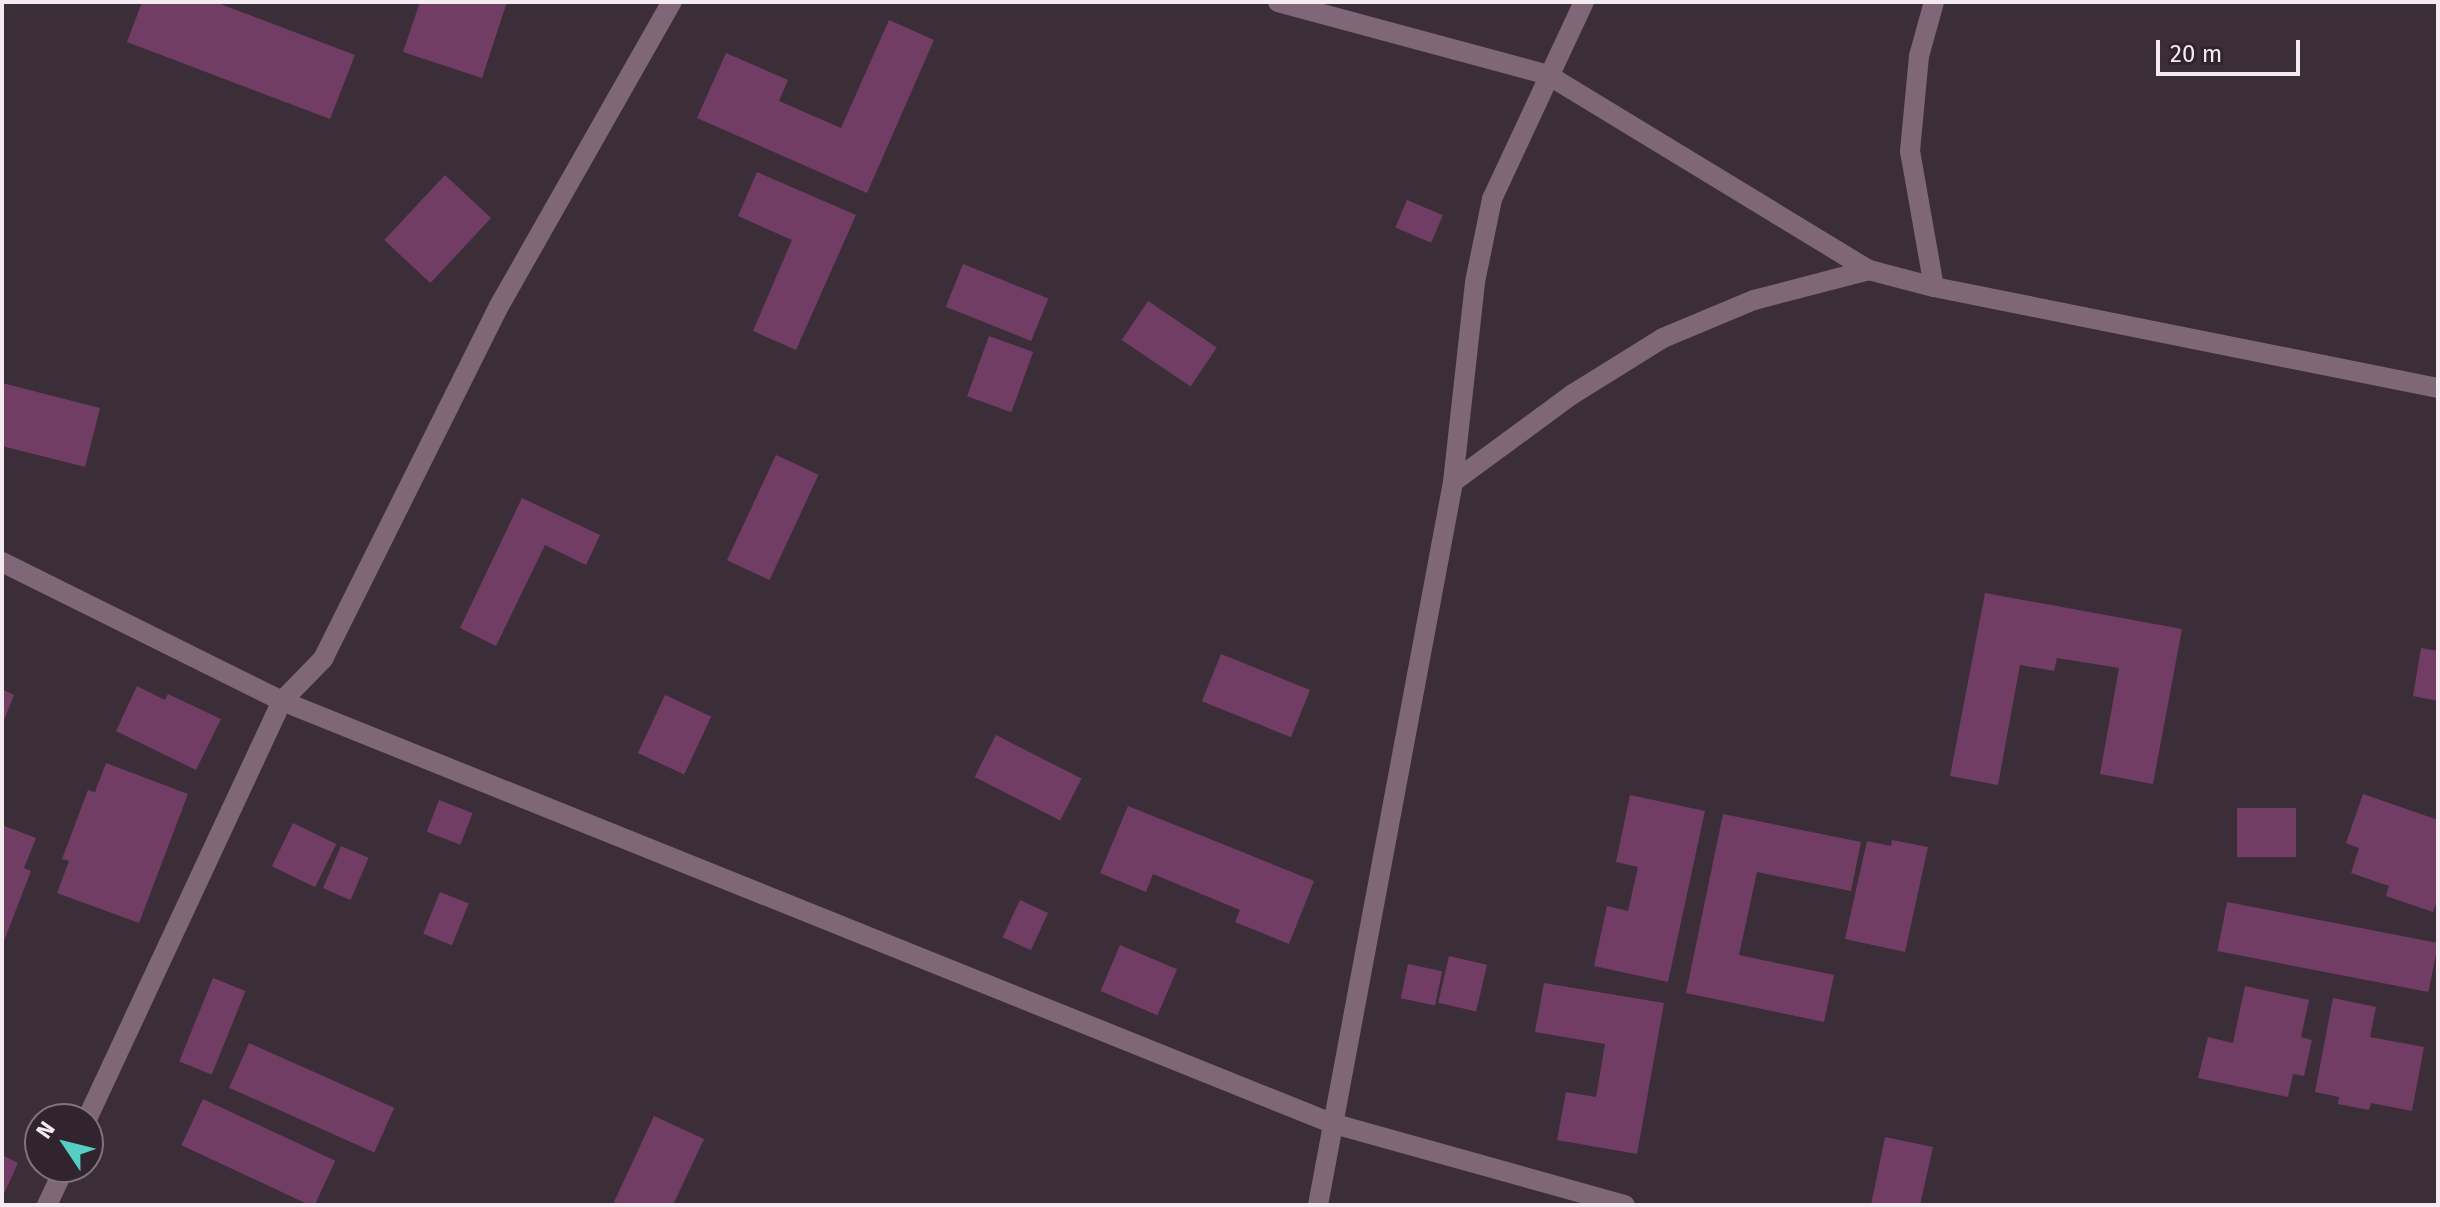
<!DOCTYPE html>
<html>
<head>
<meta charset="utf-8">
<style>
  body { margin:0 }
  #map { position:relative; width:2440px; height:1207px; overflow:hidden; background:#3c2e38; font-family:"Fira Sans",sans-serif }
  div>[style] { position:absolute }
  .building>* { inset:0; background:#713d64; transform-origin:0 0 }
  .minor>* { height:20px; margin:-10px; padding:0 10px; transform-origin:10px; border-radius:10px; background:#806778 }
  span { translate:-50% -50%; white-space:nowrap; text-align:center; line-height:1.15; -webkit-text-stroke:8px #31242e; paint-order:stroke }
  .frame { position:absolute; inset:0; border:4px solid #f4ebf1; pointer-events:none }
  .north { position:absolute; left:24px; top:1103px; width:80px; height:80px; box-sizing:border-box; background:#31242e; border:2px solid #7f747c; border-radius:50%; rotate:305deg; font-size:22px; font-weight:700; line-height:32px; text-align:center; color:#f4ebf1 }
  .north::after { content:''; display:block; margin:auto; width:28px; height:36px; background:#56cec3; clip-path:polygon(50% 0,100% 100%,50% 72%,0 100%) }
  .scale { position:absolute; left:2156px; top:40px; width:144px; height:36px; box-sizing:border-box; border:4px solid #f4ebf1; border-top:0; padding-left:10px; font-size:24px; line-height:28px; white-space:nowrap; color:#f4ebf1; -webkit-text-stroke:6px #31242e; paint-order:stroke }
</style>
</head>
<body>
<div id="map">
  <div class="building">
    <div style="clip-path:polygon(142px 2px,215px 2px,355px 55px,330px 119px,127px 42px)"></div>
    <div style="clip-path:polygon(420px 2px,507px 2px,482px 78px,403px 52px)"></div>
    <div style="clip-path:polygon(889px 20px,934px 40px,867px 193px,697px 118px,726px 53px,788px 80px,779px 101px,841px 128px)"></div>
    <div style="clip-path:polygon(757px 172px,856px 215px,796px 350px,753px 331px,792px 240px,738px 216px)"></div>
    <div style="left:445px;top:175px;width:63px;height:89px;rotate:43deg"></div>
    <div style="left:1407px;top:200px;width:39px;height:30px;rotate:23deg"></div>
    <div style="left:963px;top:264px;width:92px;height:46px;rotate:22deg"></div>
    <div style="left:1148px;top:301px;width:83px;height:47px;rotate:34deg"></div>
    <div style="left:989px;top:336px;width:47px;height:64px;rotate:20deg"></div>
    <div style="clip-path:polygon(2px 383px,100px 408px,85px 467px,2px 446px)"></div>
    <div style="left:776px;top:455px;width:47px;height:116px;rotate:25deg"></div>
    <div style="clip-path:polygon(522px 498px,600px 535px,586px 565px,545px 545px,496px 646px,460px 628px)"></div>
    <div style="clip-path:polygon(1985px 593px,2182px 629px,2153px 784px,2100px 774px,2119px 668px,2057px 658px,2054px 671px,2020px 665px,1998px 785px,1950px 776px)"></div>
    <div style="clip-path:polygon(2421px 648px,2438px 651px,2438px 701px,2413px 696px)"></div>
    <div style="left:1221px;top:654px;width:96px;height:51px;rotate:22deg"></div>
    <div style="clip-path:polygon(137px 686px,165px 700px,168px 694px,221px 719px,196px 770px,116px 731px)"></div>
    <div style="clip-path:polygon(2px 689px,14px 695px,4px 720px,2px 719px)"></div>
    <div style="left:665px;top:695px;width:51px;height:64px;rotate:25deg"></div>
    <div style="left:996px;top:735px;width:96px;height:47px;rotate:27deg"></div>
    <div style="clip-path:polygon(106px 763px,188px 794px,139px 923px,57px 893px,69px 861px,62px 859px,88px 790px,95px 792px)"></div>
    <div style="clip-path:polygon(2363px 794px,2438px 820px,2438px 897px,2433px 912px,2386px 896px,2389px 886px,2351px 873px,2359px 848px,2346px 843px)"></div>
    <div style="clip-path:polygon(1630px 795px,1705px 811px,1668px 982px,1594px 966px,1607px 906px,1628px 911px,1638px 867px,1616px 862px)"></div>
    <div style="left:439px;top:800px;width:36px;height:34px;rotate:21deg"></div>
    <div style="clip-path:polygon(1128px 806px,1314px 881px,1289px 944px,1235px 922px,1240px 910px,1153px 874px,1146px 892px,1100px 873px)"></div>
    <div style="left:2237px;top:808px;width:59px;height:49px"></div>
    <div style="clip-path:polygon(1723px 814px,1861px 842px,1851px 891px,1757px 872px,1739px 955px,1834px 975px,1824px 1022px,1686px 993px)"></div>
    <div style="left:293px;top:823px;width:48px;height:48px;rotate:26deg"></div>
    <div style="clip-path:polygon(2px 825px,36px 838px,24px 868px,31px 871px,2px 946px)"></div>
    <div style="clip-path:polygon(1892px 840px,1928px 847px,1905px 952px,1845px 939px,1867px 841px,1891px 846px)"></div>
    <div style="left:341px;top:846px;width:30px;height:46px;rotate:23deg"></div>
    <div style="left:440px;top:892px;width:31px;height:45px;rotate:22deg"></div>
    <div style="left:1020px;top:900px;width:31px;height:41px;rotate:25deg"></div>
    <div style="left:2227px;top:902px;width:215px;height:50px;rotate:11deg"></div>
    <div style="left:1120px;top:945px;width:62px;height:50px;rotate:23deg"></div>
    <div style="left:1449px;top:956px;width:39px;height:48px;rotate:13deg"></div>
    <div style="left:1408px;top:964px;width:35px;height:35px;rotate:12deg"></div>
    <div style="left:213px;top:978px;width:35px;height:90px;rotate:22deg"></div>
    <div style="clip-path:polygon(1544px 983px,1664px 1003px,1637px 1154px,1557px 1140px,1566px 1092px,1596px 1097px,1605px 1044px,1535px 1032px)"></div>
    <div style="clip-path:polygon(2245px 986px,2309px 1000px,2301px 1037px,2312px 1040px,2304px 1076px,2293px 1074px,2288px 1097px,2198px 1078px,2208px 1037px,2233px 1043px)"></div>
    <div style="clip-path:polygon(2333px 998px,2376px 1007px,2370px 1037px,2424px 1047px,2412px 1111px,2371px 1103px,2369px 1110px,2338px 1104px,2339px 1097px,2315px 1092px)"></div>
    <div style="left:249px;top:1043px;width:159px;height:49px;rotate:24deg"></div>
    <div style="left:203px;top:1099px;width:146px;height:51px;rotate:25deg"></div>
    <div style="clip-path:polygon(654px 1116px,704px 1139px,673px 1205px,619px 1205px,614px 1202px)"></div>
    <div style="clip-path:polygon(1885px 1137px,1933px 1147px,1920px 1205px,1871px 1205px)"></div>
    <div style="clip-path:polygon(2px 1155px,18px 1163px,2px 1198px)"></div>
  </div>
  <div class="minor">
    <div style="left:1278px;top:2px;width:280px;rotate:15.1deg"></div>
    <div style="left:1548px;top:75px;width:376px;rotate:31.3deg"></div>
    <div style="left:1869px;top:270px;width:67px;rotate:14.7deg"></div>
    <div style="left:1934px;top:287px;width:514px;rotate:11.33deg"></div>
    <div style="left:1934px;top:2px;width:56px;rotate:105.5deg"></div>
    <div style="left:1919px;top:56px;width:95px;rotate:95.4deg"></div>
    <div style="left:1910px;top:151px;width:138px;rotate:80deg"></div>
    <div style="left:1453px;top:482px;width:149px;rotate:-36.3deg"></div>
    <div style="left:1573px;top:394px;width:106px;rotate:-31.9deg"></div>
    <div style="left:1663px;top:338px;width:99px;rotate:-22.7deg"></div>
    <div style="left:1754px;top:300px;width:119px;rotate:-14.6deg"></div>
    <div style="left:2px;top:562px;width:313px;rotate:26.4deg"></div>
    <div style="left:282px;top:701px;width:59px;rotate:-45.7deg"></div>
    <div style="left:323px;top:659px;width:394px;rotate:-63.5deg"></div>
    <div style="left:499px;top:306px;width:350px;rotate:-60.4deg"></div>
    <div style="left:87px;top:1119px;width:461px;rotate:-65deg"></div>
    <div style="left:282px;top:701px;width:1131px;rotate:21.91deg"></div>
    <div style="left:1331px;top:1123px;width:305px;rotate:15.6deg"></div>
    <div style="left:47px;top:1205px;width:42px;rotate:-64.7deg"></div>
    <div style="left:1318px;top:1205px;width:735px;rotate:-79.42deg"></div>
    <div style="left:1453px;top:482px;width:201px;rotate:-83.7deg"></div>
    <div style="left:1475px;top:282px;width:85px;rotate:-78.4deg"></div>
    <div style="left:1492px;top:199px;width:217px;rotate:-65deg"></div>
  </div>
  <div class="frame"></div>
  <div class="north">N</div>
  <div class="scale">20 m</div>
</div>
</body>
</html>
